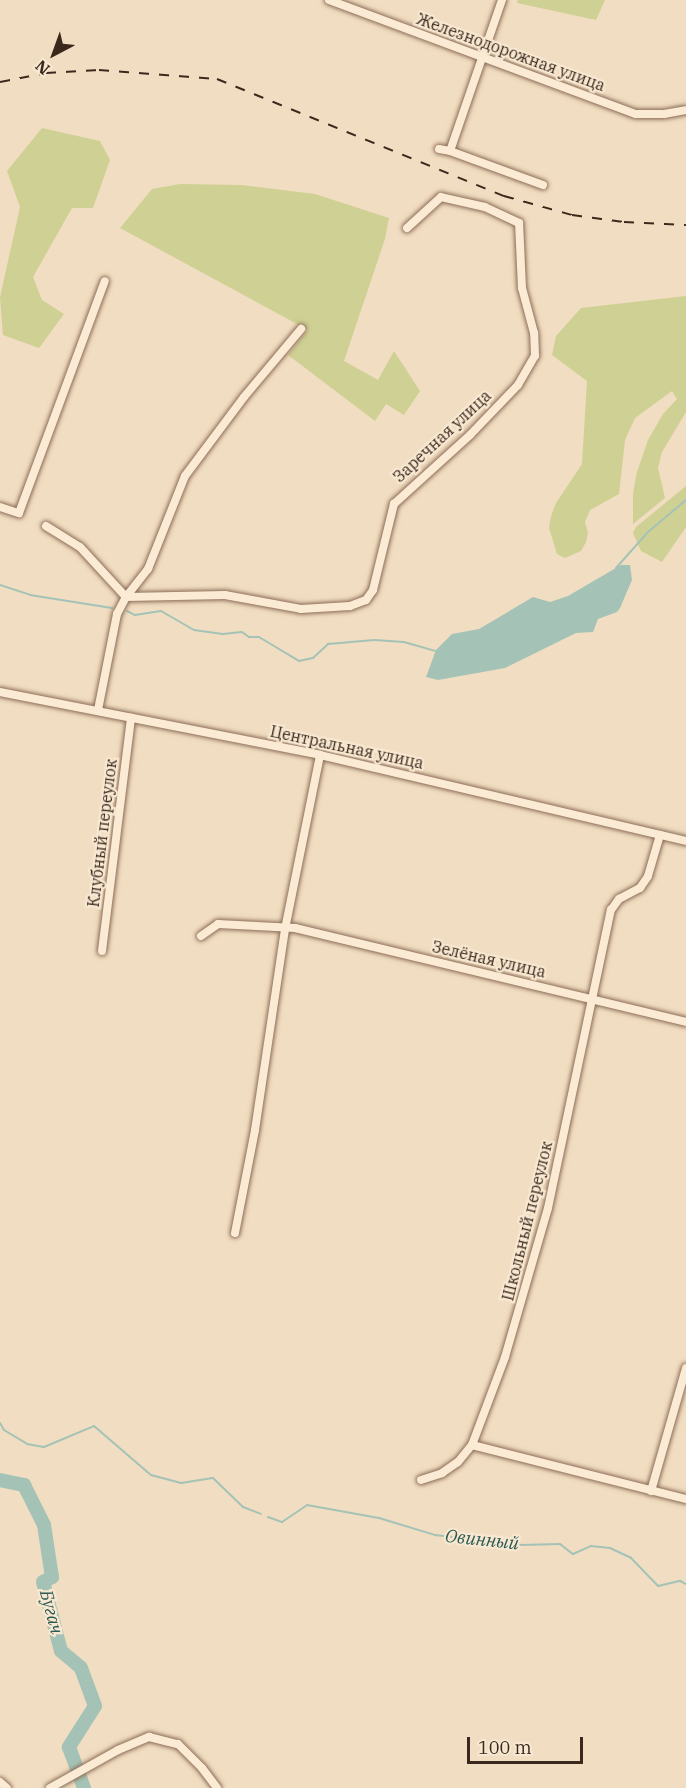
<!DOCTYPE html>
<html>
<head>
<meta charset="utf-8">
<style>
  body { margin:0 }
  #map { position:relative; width:686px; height:1788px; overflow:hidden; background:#f1ddc1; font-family:"IBM Plex Serif",serif }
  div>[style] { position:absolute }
  .green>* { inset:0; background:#cfd094 }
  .water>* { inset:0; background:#a4c3b6 }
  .stream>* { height:2px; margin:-1px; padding:0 1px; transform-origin:1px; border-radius:1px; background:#a4c3b6 }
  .river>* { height:14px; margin:-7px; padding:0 7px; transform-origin:7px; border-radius:7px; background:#a4c3b6 }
  .roads { filter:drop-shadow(0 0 2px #8c6d57) drop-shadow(0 0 2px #8c6d57) }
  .street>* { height:8px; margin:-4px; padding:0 4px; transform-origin:4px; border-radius:4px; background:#fbebd5 }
  .rail>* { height:2px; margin-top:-1px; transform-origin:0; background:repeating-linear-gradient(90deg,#3a281c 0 10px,transparent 0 20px) }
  span { translate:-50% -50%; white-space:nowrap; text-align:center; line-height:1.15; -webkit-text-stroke:4.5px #f8e8d1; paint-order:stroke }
  .street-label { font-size:16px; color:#3a281c }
  .water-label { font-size:18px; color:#2b5b53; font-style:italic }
  .north { position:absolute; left:24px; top:24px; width:60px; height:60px; -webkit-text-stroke:4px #f8e8d1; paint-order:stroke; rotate:221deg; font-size:16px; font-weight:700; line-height:24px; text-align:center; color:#3a281c }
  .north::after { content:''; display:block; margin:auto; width:21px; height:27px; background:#3a281c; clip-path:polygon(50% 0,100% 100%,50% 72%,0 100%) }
  .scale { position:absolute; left:467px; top:1737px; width:116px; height:27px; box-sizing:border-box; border:3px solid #3a281c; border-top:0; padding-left:8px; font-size:18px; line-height:21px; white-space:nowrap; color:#3a281c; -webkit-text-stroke:4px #f8e8d1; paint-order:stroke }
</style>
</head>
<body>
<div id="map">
  <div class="green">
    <div style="clip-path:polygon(518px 0,605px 0,596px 20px,517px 3px)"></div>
    <div style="clip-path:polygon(42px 128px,100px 141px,110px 160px,93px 208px,72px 208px,33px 277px,42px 300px,64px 314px,39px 348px,3px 335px,0 297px,20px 207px,7px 171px)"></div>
    <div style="clip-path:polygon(180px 184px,241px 185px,315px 194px,389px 218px,385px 239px,344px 361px,378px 380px,394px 351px,420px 391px,404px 415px,386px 404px,375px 421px,288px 355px,308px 330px,120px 228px,152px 189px)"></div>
    <div style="clip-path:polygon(686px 296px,686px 412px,662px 452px,658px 468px,665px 498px,633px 524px,633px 493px,637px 472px,648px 440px,663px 414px,677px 399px,672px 391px,635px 418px,625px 440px,619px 494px,590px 510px,585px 522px,588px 533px,586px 542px,581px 551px,565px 558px,557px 554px,549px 528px,551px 516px,556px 503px,582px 464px,587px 381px,552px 355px,556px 336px,581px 308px)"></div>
    <div style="clip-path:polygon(686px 486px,686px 527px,662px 562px,641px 551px,633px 533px,636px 527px)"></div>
  </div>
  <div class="water">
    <div style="clip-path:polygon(621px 565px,630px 565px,632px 580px,620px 608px,617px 612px,598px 619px,593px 632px,576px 633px,505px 668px,438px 680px,426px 677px,436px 650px,452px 634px,479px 629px,533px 597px,550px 602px,568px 596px)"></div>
  </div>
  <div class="stream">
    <div style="left:616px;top:568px;width:48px;rotate:-48.4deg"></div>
    <div style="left:648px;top:532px;width:50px;rotate:-40.1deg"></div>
    <div style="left:0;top:585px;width:32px;rotate:18deg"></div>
    <div style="left:30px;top:595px;width:83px;rotate:9deg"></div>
    <div style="left:127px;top:611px;width:9px;rotate:27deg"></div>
    <div style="left:135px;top:615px;width:26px;rotate:-9deg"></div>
    <div style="left:161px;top:611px;width:38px;rotate:30deg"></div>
    <div style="left:194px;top:630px;width:29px;rotate:8deg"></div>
    <div style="left:223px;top:634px;width:19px;rotate:-6deg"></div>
    <div style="left:242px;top:632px;width:9px;rotate:36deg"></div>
    <div style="left:249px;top:637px;width:10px"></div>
    <div style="left:259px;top:637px;width:47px;rotate:31deg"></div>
    <div style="left:299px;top:661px;width:14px;rotate:-12deg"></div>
    <div style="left:313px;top:658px;width:21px;rotate:-43deg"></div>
    <div style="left:328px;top:644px;width:46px;rotate:-5deg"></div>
    <div style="left:374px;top:640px;width:30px;rotate:4deg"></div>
    <div style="left:404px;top:642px;width:35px;rotate:16deg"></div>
    <div style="left:0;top:1423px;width:8px;rotate:60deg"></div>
    <div style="left:4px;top:1430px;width:27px;rotate:31deg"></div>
    <div style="left:27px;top:1444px;width:17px;rotate:10deg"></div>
    <div style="left:44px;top:1447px;width:54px;rotate:-22.8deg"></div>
    <div style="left:94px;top:1426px;width:75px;rotate:40.7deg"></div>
    <div style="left:151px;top:1475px;width:31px;rotate:15deg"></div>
    <div style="left:181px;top:1483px;width:32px;rotate:-9deg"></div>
    <div style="left:213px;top:1478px;width:42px;rotate:44deg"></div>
    <div style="left:243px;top:1507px;width:19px;rotate:21deg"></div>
    <div style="left:268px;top:1517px;width:15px;rotate:20deg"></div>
    <div style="left:282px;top:1522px;width:30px;rotate:-34deg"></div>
    <div style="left:307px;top:1505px;width:73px;rotate:10.2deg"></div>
    <div style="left:379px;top:1518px;width:59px;rotate:16.9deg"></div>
    <div style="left:435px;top:1535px;width:86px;rotate:6.7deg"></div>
    <div style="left:520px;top:1545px;width:40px;rotate:-1.4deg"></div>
    <div style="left:560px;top:1544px;width:16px;rotate:38deg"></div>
    <div style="left:573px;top:1554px;width:20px;rotate:-24deg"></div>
    <div style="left:591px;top:1546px;width:19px;rotate:6deg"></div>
    <div style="left:610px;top:1548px;width:23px;rotate:25deg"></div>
    <div style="left:631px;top:1558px;width:39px;rotate:46deg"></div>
    <div style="left:658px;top:1586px;width:23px;rotate:-13deg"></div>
    <div style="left:680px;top:1581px;width:7px;rotate:27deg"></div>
  </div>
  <div class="river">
    <div style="left:0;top:1480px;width:25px;rotate:12deg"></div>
    <div style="left:24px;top:1485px;width:45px;rotate:63.4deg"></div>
    <div style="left:44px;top:1525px;width:53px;rotate:81.3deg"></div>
    <div style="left:52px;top:1577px;width:10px;rotate:151deg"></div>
    <div style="left:43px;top:1582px;width:71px;rotate:75.4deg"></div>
    <div style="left:61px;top:1651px;width:26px;rotate:40deg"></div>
    <div style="left:81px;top:1668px;width:40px;rotate:69.8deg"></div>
    <div style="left:95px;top:1706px;width:49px;rotate:122.4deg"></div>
    <div style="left:69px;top:1747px;width:44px;rotate:69.9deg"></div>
  </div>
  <div class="roads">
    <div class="street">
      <div style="left:329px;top:0;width:327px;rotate:20.4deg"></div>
      <div style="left:636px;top:114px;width:28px"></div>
      <div style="left:664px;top:114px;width:22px;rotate:-10deg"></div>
      <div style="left:439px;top:149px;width:11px;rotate:10deg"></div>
      <div style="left:450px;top:151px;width:160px;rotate:-71deg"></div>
      <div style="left:450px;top:151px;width:99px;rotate:20.1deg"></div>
      <div style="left:0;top:507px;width:20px;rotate:18deg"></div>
      <div style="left:19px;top:513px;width:247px;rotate:-69.7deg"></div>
      <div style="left:46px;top:526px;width:40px;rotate:32deg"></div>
      <div style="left:80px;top:547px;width:68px;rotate:47.4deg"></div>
      <div style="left:126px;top:597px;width:99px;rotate:-1.2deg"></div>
      <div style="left:225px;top:595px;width:77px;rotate:10.4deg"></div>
      <div style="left:301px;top:609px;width:49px;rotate:-3.5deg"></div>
      <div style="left:350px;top:606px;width:17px;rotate:-21deg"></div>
      <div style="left:366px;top:600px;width:12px;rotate:-55deg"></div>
      <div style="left:373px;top:590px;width:89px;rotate:-76.3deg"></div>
      <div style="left:394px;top:504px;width:103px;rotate:-42.2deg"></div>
      <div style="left:470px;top:435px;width:69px;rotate:-46.2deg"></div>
      <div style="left:518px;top:385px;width:34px;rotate:-60deg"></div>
      <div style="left:535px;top:356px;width:23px;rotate:-92deg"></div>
      <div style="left:534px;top:333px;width:47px;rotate:-104.9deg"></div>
      <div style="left:522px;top:288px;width:65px;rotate:-92.6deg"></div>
      <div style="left:519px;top:223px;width:38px;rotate:-155deg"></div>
      <div style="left:485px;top:207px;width:45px;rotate:-167.2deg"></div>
      <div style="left:441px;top:197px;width:46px;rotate:137.6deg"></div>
      <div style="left:0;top:692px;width:326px;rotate:11.1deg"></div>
      <div style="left:320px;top:755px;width:376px;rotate:13.2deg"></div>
      <div style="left:98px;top:710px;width:98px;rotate:-78.8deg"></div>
      <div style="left:117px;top:614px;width:19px;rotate:-62deg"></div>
      <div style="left:126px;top:597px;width:36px;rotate:-52deg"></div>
      <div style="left:148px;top:569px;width:100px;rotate:-68.3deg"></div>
      <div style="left:185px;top:476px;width:99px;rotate:-53.2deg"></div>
      <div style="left:244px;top:397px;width:89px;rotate:-50deg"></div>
      <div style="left:201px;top:936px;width:21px;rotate:-35deg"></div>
      <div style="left:218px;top:924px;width:77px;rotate:3deg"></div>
      <div style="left:295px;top:928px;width:402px;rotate:13.5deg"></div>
      <div style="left:102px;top:951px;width:235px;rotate:-82.9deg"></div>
      <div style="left:235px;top:1233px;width:105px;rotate:-79deg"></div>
      <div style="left:255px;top:1130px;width:203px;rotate:-81.5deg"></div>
      <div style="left:285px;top:929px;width:177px;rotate:-78.6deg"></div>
      <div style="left:472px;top:1445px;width:94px;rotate:-69.4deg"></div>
      <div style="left:505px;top:1357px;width:155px;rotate:-73.9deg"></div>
      <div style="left:548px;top:1208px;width:305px;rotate:-78.1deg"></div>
      <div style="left:611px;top:910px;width:14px;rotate:-54deg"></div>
      <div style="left:619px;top:899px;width:24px;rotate:-28deg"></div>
      <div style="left:640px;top:888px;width:14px;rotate:-56deg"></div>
      <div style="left:648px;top:876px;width:43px;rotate:-73.7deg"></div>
      <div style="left:421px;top:1480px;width:22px;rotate:-18deg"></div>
      <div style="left:442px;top:1473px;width:19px;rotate:-35deg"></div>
      <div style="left:458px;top:1462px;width:22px;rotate:-51deg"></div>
      <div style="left:472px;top:1445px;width:221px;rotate:14.2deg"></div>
      <div style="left:651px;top:1491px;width:128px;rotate:-74.1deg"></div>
      <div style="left:0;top:1782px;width:9px;rotate:41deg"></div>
      <div style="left:50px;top:1788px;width:78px;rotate:-29.2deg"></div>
      <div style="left:118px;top:1750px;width:34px;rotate:-23deg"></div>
      <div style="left:149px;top:1737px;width:30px;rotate:14deg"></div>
      <div style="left:178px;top:1744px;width:34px;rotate:45deg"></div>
      <div style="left:202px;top:1768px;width:25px;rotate:53deg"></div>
    </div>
  </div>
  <div class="rail">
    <div style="left:0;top:82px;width:47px;rotate:-11.1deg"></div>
    <div style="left:46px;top:73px;width:53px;rotate:-3.2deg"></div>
    <div style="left:99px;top:70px;width:118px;rotate:4.4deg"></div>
    <div style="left:217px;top:79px;width:310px;rotate:22.2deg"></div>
    <div style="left:504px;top:196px;width:71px;rotate:15.6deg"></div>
    <div style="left:572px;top:215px;width:52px;rotate:7.7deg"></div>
    <div style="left:624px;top:222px;width:62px;rotate:2.8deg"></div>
  </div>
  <div class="street-label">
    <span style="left:511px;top:52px;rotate:20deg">Железнодорожная улица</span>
    <span style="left:442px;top:436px;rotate:-43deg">Заречная улица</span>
    <span style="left:347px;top:747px;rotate:12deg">Центральная улица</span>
    <span style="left:102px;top:833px;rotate:-83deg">Клубный переулок</span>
    <span style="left:489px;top:959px;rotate:13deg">Зелёная улица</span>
    <span style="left:527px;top:1221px;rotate:-76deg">Школьный переулок</span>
  </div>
  <div class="water-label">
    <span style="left:482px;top:1540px;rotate:6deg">Овинный</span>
    <span style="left:51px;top:1612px;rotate:75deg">Бугач</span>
  </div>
  <div class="north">N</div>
  <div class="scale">100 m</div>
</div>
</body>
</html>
